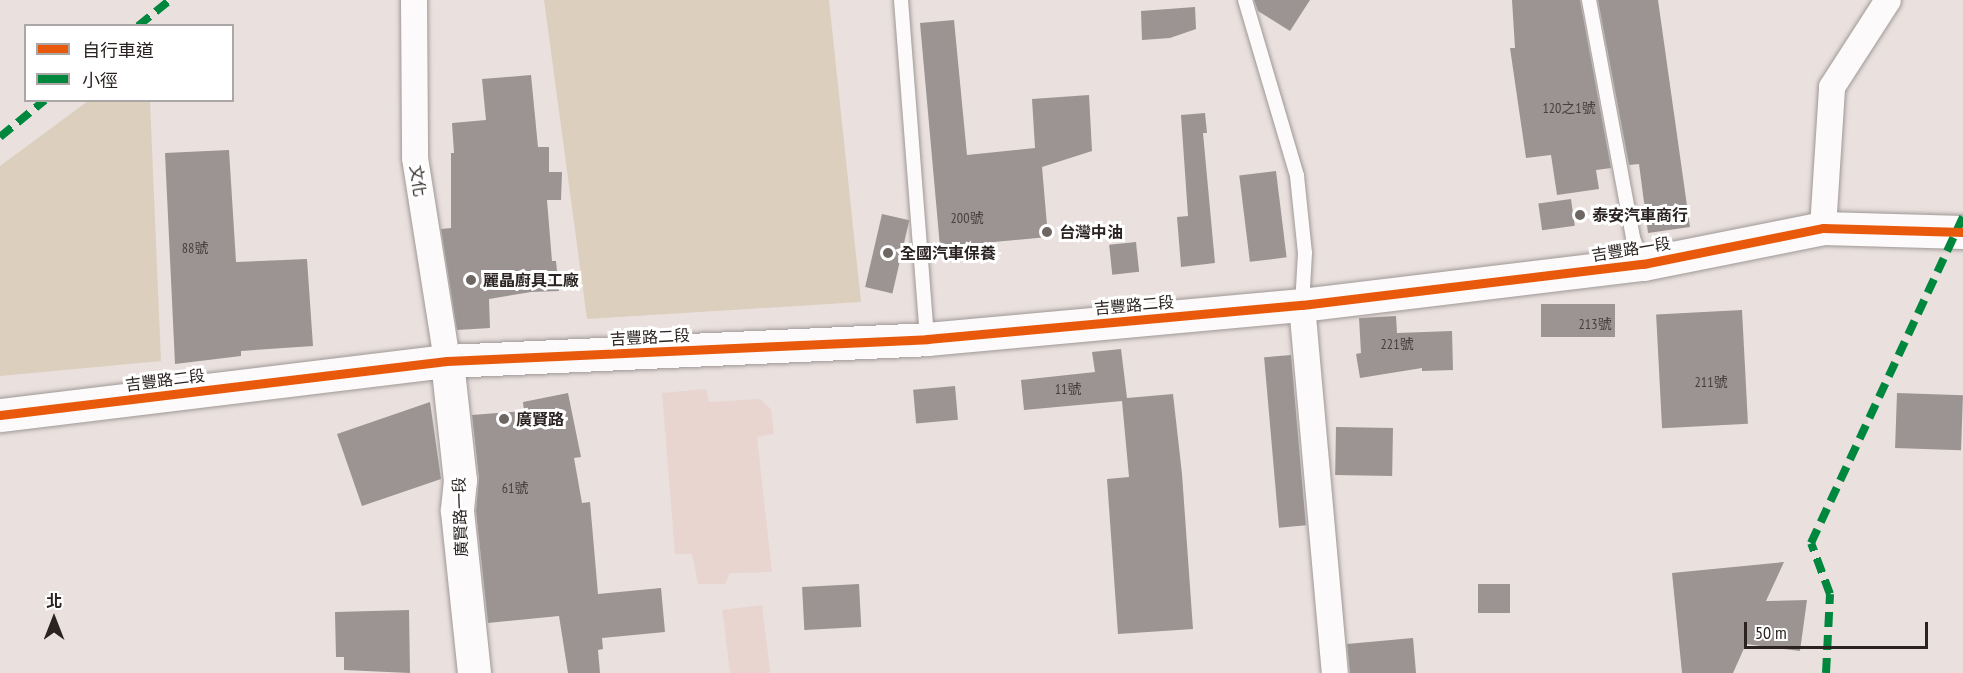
<!DOCTYPE html>
<html>
<head>
<meta charset="utf-8">
<style>
  body { margin:0 }
  #map { position:relative; width:1963px; height:673px; overflow:hidden; background:#eae1de; font-family:"PT Sans Narrow","Noto Sans TC",sans-serif }
  div>[style] { position:absolute }
  .built>* { inset:0; background:#e8d5d0; transform-origin:0 0 }
  .green>* { inset:0; background:#dccfbe }
  .building>* { inset:0; background:#9b9493; transform-origin:0 0 }
  .roads { filter:drop-shadow(0 0 2px #9f9896) drop-shadow(0 0 2px #9f9896) }
  .lane>* { height:14px; margin:-7px; padding:0 7px; transform-origin:7px; border-radius:7px; background:#fcfafa }
  .street>* { height:26px; margin:-13px; padding:0 13px; transform-origin:13px; border-radius:13px; background:#fcfafa }
  .secondary>* { height:33px; margin:-16.5px; padding:0 16.5px; transform-origin:16.5px; border-radius:16.5px; background:#fcfafa }
  .primary>* { height:33px; margin:-16.5px; padding:0 16.5px; transform-origin:16.5px; border-radius:16.5px; background:#fcfafa }
  .quiet>* { height:8px; margin-top:-4px; transform-origin:0; background:repeating-linear-gradient(90deg,#00873e 0 15px,transparent 0 23px) }
  .cycleway>* { height:9px; margin:-4.5px; padding:0 4.5px; transform-origin:4.5px; border-radius:4.5px; background:#e8590c }
  .dots>* { width:16px; height:16px; translate:-50% -50%; box-sizing:border-box; border:3px solid #fff; border-radius:50% }
  span { translate:-50% -50%; white-space:nowrap; text-align:center; line-height:1.15; -webkit-text-stroke:6px #fff; paint-order:stroke }
  .number-label { font-size:14px; color:#463f3e }
  .number-label span { -webkit-text-stroke-width:0 }
  .street-label { font-size:16px; color:#2a2321 }
  .poi-label { font-size:16px; color:#2a2321; font-weight:700 }
  .left { translate:0 -50%; text-align:left }
  .legend { position:absolute; left:24px; top:24px; width:210px; height:78px; box-sizing:border-box; background:#fff; border:2px solid #aaa7a6; margin:0; padding:8px 10px; list-style:none; font-size:18px; color:#2a2321 }
  .legend li { display:flex; align-items:center; gap:12px; height:30px }
  .legend b { width:30px; border:2px solid #aaa7a6 }
  .north { position:absolute; left:24px; top:589px; width:60px; height:60px; -webkit-text-stroke:4px #fff; paint-order:stroke; rotate:0deg; font-size:16px; font-weight:700; line-height:24px; text-align:center; color:#2a2321 }
  .north::after { content:''; display:block; margin:auto; width:21px; height:27px; background:#2a2321; clip-path:polygon(50% 0,100% 100%,50% 72%,0 100%) }
  .scale { position:absolute; left:1744px; top:622px; width:184px; height:27px; box-sizing:border-box; border:3px solid #2a2321; border-top:0; padding-left:8px; font-size:18px; line-height:21px; white-space:nowrap; color:#2a2321; -webkit-text-stroke:4px #fff; paint-order:stroke }
</style>
</head>
<body>
<div id="map">
  <div class="built">
    <div style="clip-path:polygon(706px 389px,709px 402px,760px 399px,771px 409px,774px 434px,757px 437px,772px 572px,730px 573px,725px 584px,698px 584px,692px 554px,675px 554px,662px 393px)"></div>
    <div style="left:762px;top:605px;width:68px;height:40px;rotate:83deg"></div>
  </div>
  <div class="green">
    <div style="clip-path:polygon(544px 0,829px 0,861px 302px,587px 319px)"></div>
    <div style="clip-path:polygon(88px 101px,150px 101px,161px 361px,0 376px,0 166px)"></div>
  </div>
  <div class="building">
    <div style="clip-path:polygon(1254px 0,1310px 0,1290px 31px,1258px 11px)"></div>
    <div style="clip-path:polygon(1512px 0,1580px 0,1611px 168px,1596px 170px,1599px 189px,1557px 195px,1551px 155px,1526px 158px,1510px 48px,1515px 48px)"></div>
    <div style="clip-path:polygon(1598px 0,1658px 0,1690px 227px,1648px 233px,1639px 164px,1629px 165px)"></div>
    <div style="clip-path:polygon(1195px 7px,1196px 29px,1170px 38px,1142px 40px,1141px 11px)"></div>
    <div style="clip-path:polygon(954px 20px,967px 155px,1035px 148px,1032px 99px,1089px 95px,1092px 151px,1042px 167px,1048px 237px,940px 247px,920px 23px)"></div>
    <div style="clip-path:polygon(531px 75px,538px 147px,549px 147px,549px 172px,562px 172px,561px 200px,547px 200px,552px 261px,556px 261px,559px 291px,531px 292px,489px 299px,490px 328px,457px 330px,441px 229px,451px 228px,451px 153px,454px 153px,452px 123px,486px 120px,482px 79px)"></div>
    <div style="clip-path:polygon(1205px 113px,1207px 133px,1203px 133px,1215px 263px,1181px 267px,1177px 217px,1188px 216px,1181px 115px)"></div>
    <div style="clip-path:polygon(229px 150px,236px 262px,307px 259px,313px 346px,241px 351px,241px 356px,175px 364px,165px 153px)"></div>
    <div style="left:1276px;top:171px;width:87px;height:37px;rotate:83deg"></div>
    <div style="left:1571px;top:199px;width:27px;height:33px;rotate:82deg"></div>
    <div style="left:882px;top:214px;width:28px;height:75px;rotate:13deg"></div>
    <div style="left:1136px;top:242px;width:30px;height:27px;rotate:84deg"></div>
    <div style="left:1615px;top:304px;width:33px;height:74px;rotate:90deg"></div>
    <div style="left:1742px;top:310px;width:114px;height:86px;rotate:87deg"></div>
    <div style="clip-path:polygon(1396px 316px,1397px 333px,1452px 331px,1453px 370px,1422px 371px,1422px 368px,1360px 378px,1356px 354px,1361px 353px,1359px 318px)"></div>
    <div style="clip-path:polygon(1121px 349px,1127px 398px,1173px 394px,1182px 474px,1193px 629px,1118px 634px,1107px 479px,1129px 477px,1122px 401px,1024px 410px,1021px 380px,1095px 372px,1092px 352px)"></div>
    <div style="left:1291px;top:355px;width:171px;height:27px;rotate:85deg"></div>
    <div style="left:955px;top:386px;width:34px;height:42px;rotate:85deg"></div>
    <div style="clip-path:polygon(568px 393px,581px 457px,574px 458px,582px 503px,590px 502px,598px 594px,661px 588px,665px 632px,602px 638px,603px 649px,598px 650px,600px 673px,568px 673px,559px 616px,488px 623px,476px 511px,479px 478px,472px 415px,524px 411px,523px 402px)"></div>
    <div style="left:1897px;top:393px;width:66px;height:55px;rotate:2deg"></div>
    <div style="clip-path:polygon(430px 402px,441px 479px,362px 506px,337px 434px)"></div>
    <div style="left:1336px;top:427px;width:57px;height:48px;rotate:1deg"></div>
    <div style="clip-path:polygon(1784px 562px,1766px 601px,1807px 600px,1800px 651px,1746px 644px,1733px 673px,1682px 673px,1672px 573px)"></div>
    <div style="left:859px;top:584px;width:43px;height:57px;rotate:87deg"></div>
    <div style="left:1478px;top:584px;width:32px;height:29px"></div>
    <div style="clip-path:polygon(409px 610px,410px 673px,344px 670px,344px 657px,336px 657px,335px 612px)"></div>
    <div style="clip-path:polygon(1413px 638px,1416px 673px,1350px 673px,1347px 644px)"></div>
  </div>
  <div class="roads">
    <div class="lane">
      <div style="left:901px;top:0;width:340px;rotate:85.6deg"></div>
      <div style="left:1245px;top:0;width:184px;rotate:73.5deg"></div>
      <div style="left:1297px;top:176px;width:77px;rotate:84.1deg"></div>
      <div style="left:1305px;top:253px;width:52px;rotate:93.3deg"></div>
      <div style="left:1589px;top:0;width:242px;rotate:79.5deg"></div>
      <div style="left:1633px;top:238px;width:28px;rotate:69deg"></div>
    </div>
    <div class="street">
      <div style="left:414px;top:0;width:158px;rotate:89.6deg"></div>
      <div style="left:415px;top:158px;width:206px;rotate:81deg"></div>
      <div style="left:1823px;top:228px;width:141px;rotate:-86.3deg"></div>
      <div style="left:1832px;top:87px;width:103px;rotate:-57.2deg"></div>
      <div style="left:1302px;top:305px;width:369px;rotate:84.9deg"></div>
    </div>
    <div class="secondary">
      <div style="left:447px;top:361px;width:120px;rotate:83.8deg"></div>
      <div style="left:460px;top:480px;width:31px;rotate:96deg"></div>
      <div style="left:457px;top:511px;width:163px;rotate:84deg"></div>
    </div>
    <div class="primary">
      <div style="left:0;top:415px;width:450px;rotate:-6.9deg"></div>
      <div style="left:447px;top:361px;width:481px;rotate:-2.6deg"></div>
      <div style="left:927px;top:339px;width:377px;rotate:-5.2deg"></div>
      <div style="left:1302px;top:305px;width:343px;rotate:-6.9deg"></div>
      <div style="left:1643px;top:264px;width:184px;rotate:-11.3deg"></div>
      <div style="left:1823px;top:228px;width:140px;rotate:1.6deg"></div>
    </div>
  </div>
  <div class="quiet">
    <div style="left:138px;top:26px;width:41px;rotate:-39.1deg"></div>
    <div style="left:0;top:137px;width:58px;rotate:-39.4deg"></div>
    <div style="left:1826px;top:673px;width:79px;rotate:-87.1deg"></div>
    <div style="left:1830px;top:594px;width:54px;rotate:-110.4deg"></div>
    <div style="left:1811px;top:543px;width:360px;rotate:-65deg"></div>
  </div>
  <div class="cycleway">
    <div style="left:0;top:415px;width:450px;rotate:-6.9deg"></div>
    <div style="left:447px;top:361px;width:481px;rotate:-2.6deg"></div>
    <div style="left:927px;top:339px;width:377px;rotate:-5.2deg"></div>
    <div style="left:1302px;top:305px;width:343px;rotate:-6.9deg"></div>
    <div style="left:1643px;top:264px;width:184px;rotate:-11.3deg"></div>
    <div style="left:1823px;top:228px;width:140px;rotate:1.6deg"></div>
  </div>
  <div class="dots">
    <div style="left:1580px;top:215px;background:#6d6663"></div>
    <div style="left:1047px;top:232px;background:#6d6663"></div>
    <div style="left:888px;top:253px;background:#6d6663"></div>
    <div style="left:471px;top:280px;background:#6d6663"></div>
    <div style="left:504px;top:419px;background:#6d6663"></div>
  </div>
  <div class="number-label">
    <span style="left:1569px;top:108px">120之1號</span>
    <span style="left:967px;top:218px">200號</span>
    <span style="left:195px;top:248px">88號</span>
    <span style="left:1595px;top:324px">213號</span>
    <span style="left:1397px;top:344px">221號</span>
    <span style="left:1711px;top:382px">211號</span>
    <span style="left:1068px;top:389px">11號</span>
    <span style="left:515px;top:488px">61號</span>
  </div>
  <div class="street-label">
    <span style="left:418px;top:181px;rotate:81deg">文化</span>
    <span style="left:1631px;top:249px;rotate:-9deg">吉豐路一段</span>
    <span style="left:1134px;top:305px;rotate:-5deg">吉豐路二段</span>
    <span style="left:650px;top:337px;rotate:-3deg">吉豐路二段</span>
    <span style="left:165px;top:380px;rotate:-7deg">吉豐路二段</span>
    <span style="left:460px;top:517px;rotate:-92deg">廣賢路一段</span>
  </div>
  <div class="poi-label">
    <span class="left" style="left:1592px;top:215px">泰安汽車商行</span>
    <span class="left" style="left:1059px;top:232px">台灣中油</span>
    <span class="left" style="left:900px;top:253px">全國汽車保養</span>
    <span class="left" style="left:483px;top:280px">麗晶廚具工廠</span>
    <span class="left" style="left:516px;top:419px">廣賢路</span>
  </div>
  <ul class="legend">
  <li><b style="height:8px;background:#e8590c"></b>自行車道</li>
  <li><b style="height:8px;background:#00873e"></b>小徑</li>
  </ul>
  <div class="north">北</div>
  <div class="scale">50 m</div>
</div>
</body>
</html>
